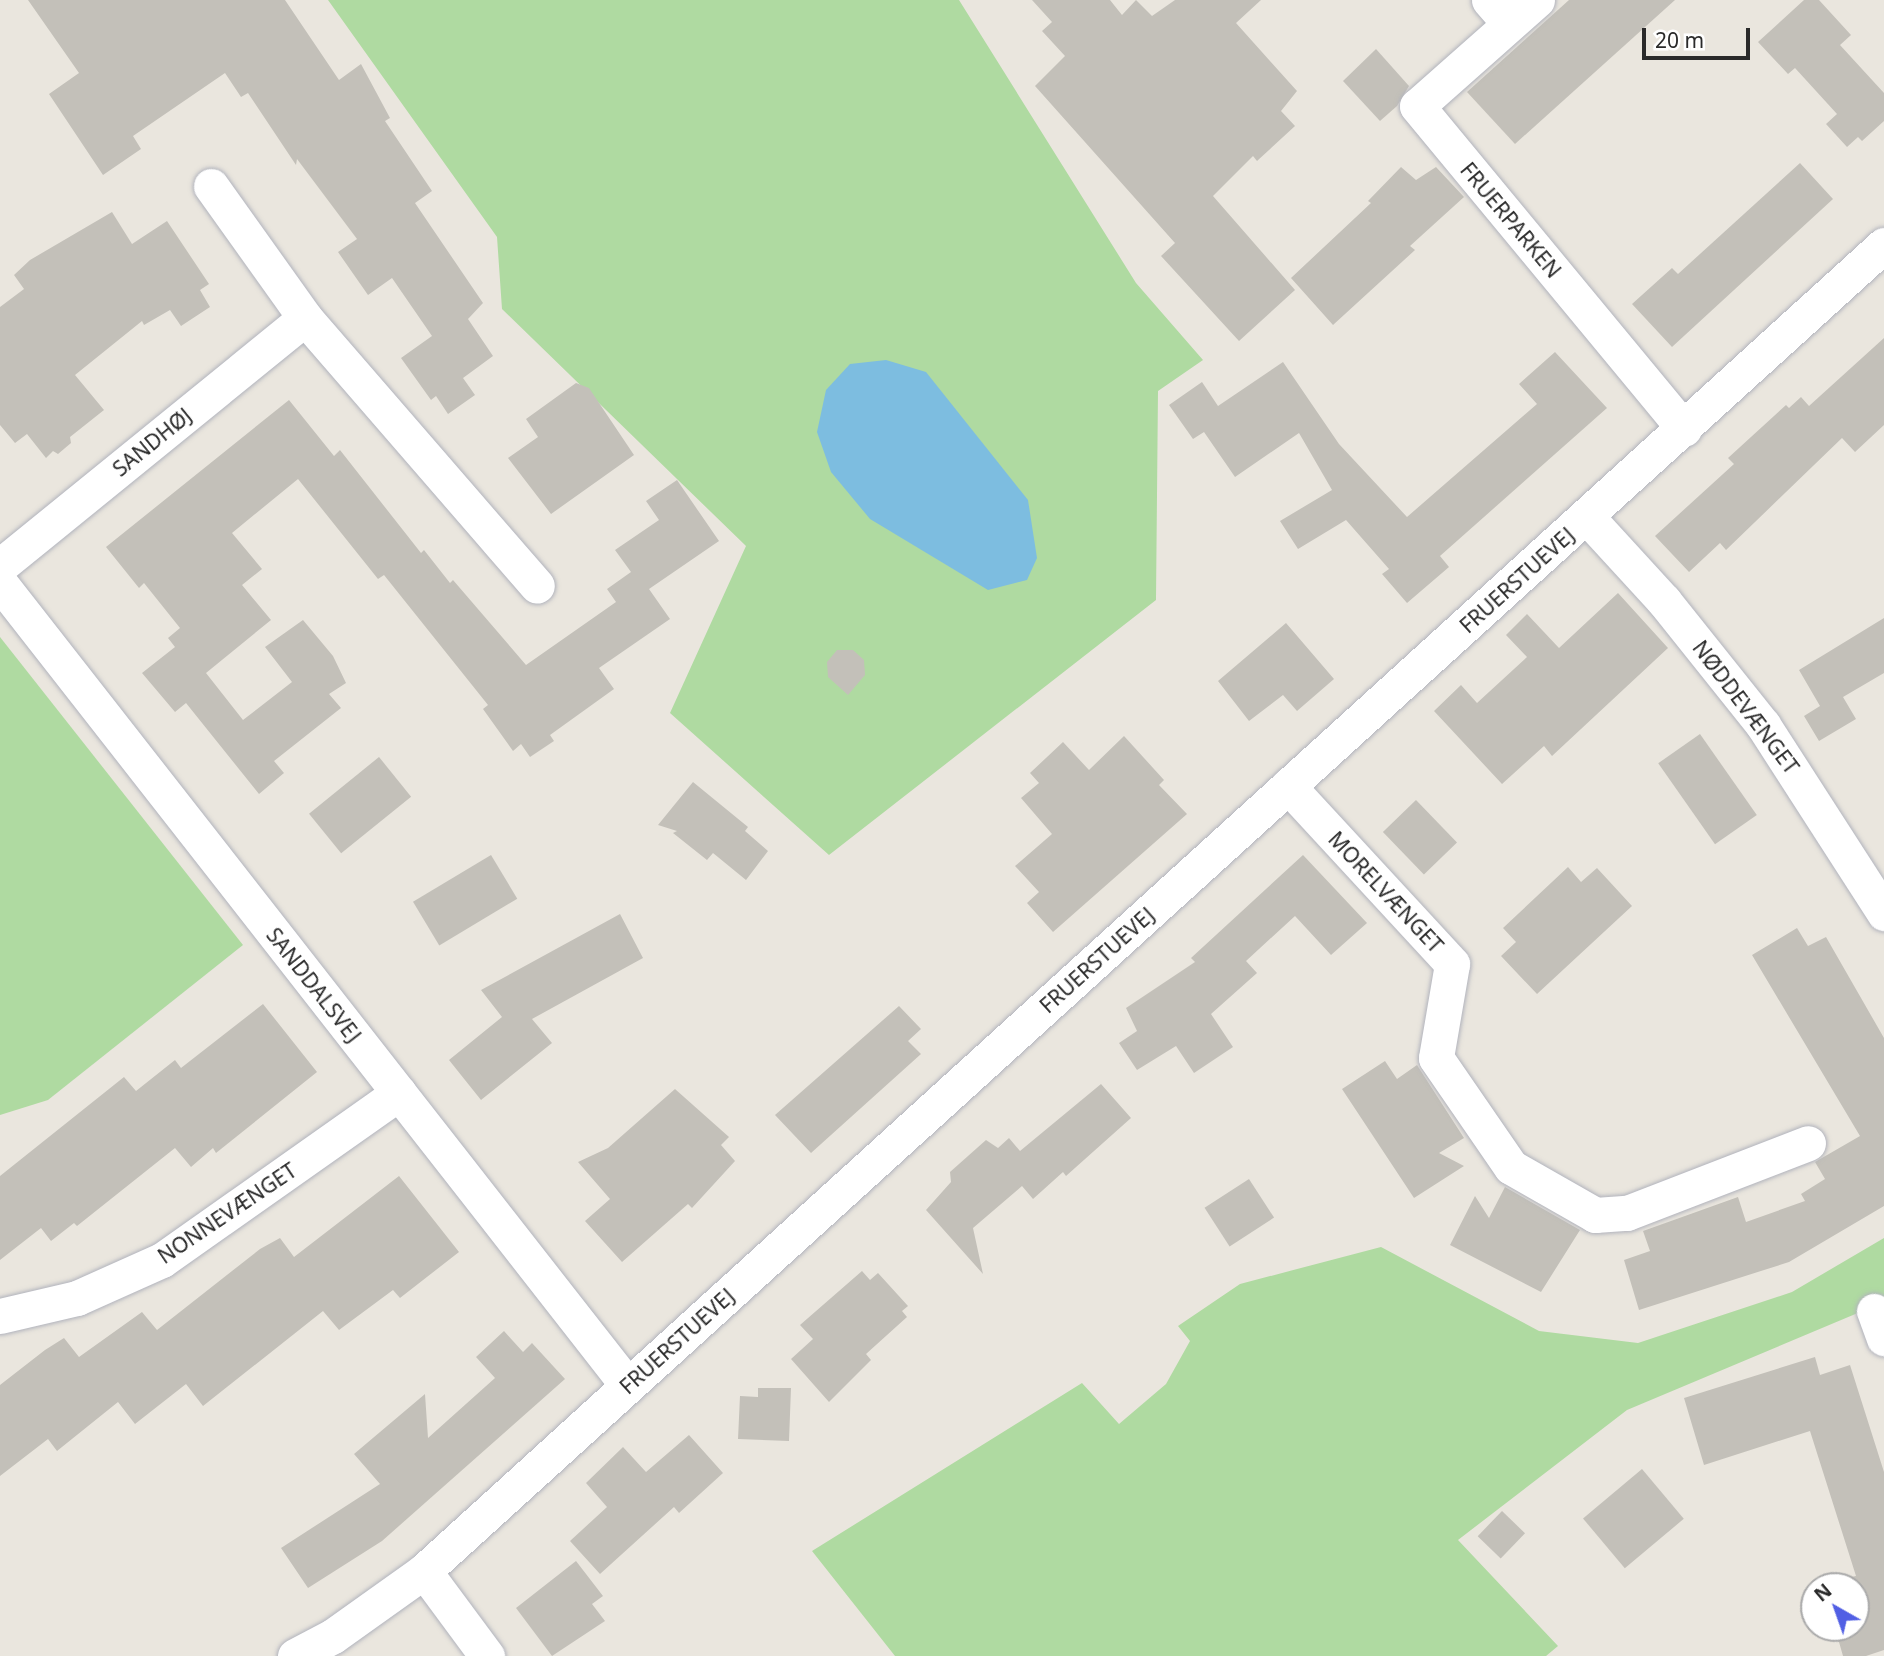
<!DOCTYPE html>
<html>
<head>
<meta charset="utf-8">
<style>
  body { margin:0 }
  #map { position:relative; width:1884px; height:1656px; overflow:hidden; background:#eae6de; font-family:"Noto Sans",sans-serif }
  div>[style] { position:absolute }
  .green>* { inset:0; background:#afdaa1 }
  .water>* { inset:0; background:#7dbde0 }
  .building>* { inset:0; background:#c3c0b9; transform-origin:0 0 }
  .roads { filter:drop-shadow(0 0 2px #b1b3bc) drop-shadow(0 0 2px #b1b3bc) }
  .street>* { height:35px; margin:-17.5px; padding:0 17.5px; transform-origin:17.5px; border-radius:17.5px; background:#fff }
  span { translate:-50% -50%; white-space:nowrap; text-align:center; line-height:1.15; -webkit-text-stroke:6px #fff; paint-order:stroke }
  .street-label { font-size:21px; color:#2a2a2a }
  .north { position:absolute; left:1800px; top:1572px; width:70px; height:70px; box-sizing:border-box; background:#fff; border:2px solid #aaa; border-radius:50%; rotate:320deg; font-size:19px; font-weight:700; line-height:28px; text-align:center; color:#2a2a2a }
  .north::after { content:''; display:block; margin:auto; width:24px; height:32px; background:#515fe4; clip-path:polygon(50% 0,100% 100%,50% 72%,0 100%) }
  .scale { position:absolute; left:1642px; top:28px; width:108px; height:32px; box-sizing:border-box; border:4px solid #2a2a2a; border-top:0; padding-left:9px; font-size:21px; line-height:24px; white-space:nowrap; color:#2a2a2a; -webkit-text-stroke:5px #fff; paint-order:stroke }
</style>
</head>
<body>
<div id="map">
  <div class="green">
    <div style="clip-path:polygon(328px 0,959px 0,1136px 283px,1203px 360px,1158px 391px,1156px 600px,829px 855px,670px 713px,746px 546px,502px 309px,497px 237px)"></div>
    <div style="clip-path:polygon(0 637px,243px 945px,48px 1100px,0 1115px)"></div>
    <div style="clip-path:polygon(1884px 1238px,1884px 1302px,1627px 1410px,1458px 1540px,1558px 1646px,1546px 1656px,895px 1656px,812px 1551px,1082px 1383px,1119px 1424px,1166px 1384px,1190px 1341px,1178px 1326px,1240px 1284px,1381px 1247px,1539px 1331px,1638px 1343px,1792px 1292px)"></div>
  </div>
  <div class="water">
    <div style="clip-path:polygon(886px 360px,926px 372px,1028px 500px,1037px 558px,1027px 580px,988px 590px,870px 519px,831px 472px,817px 432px,826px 390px,850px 364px)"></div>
  </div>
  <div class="building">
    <div style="clip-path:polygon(28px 0,285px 0,339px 80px,361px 64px,390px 118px,385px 121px,432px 191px,415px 203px,483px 303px,468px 319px,493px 356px,463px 378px,475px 395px,448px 414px,436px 396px,431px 400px,401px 358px,432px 336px,392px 278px,368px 295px,338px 252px,357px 239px,297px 159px,296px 165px,248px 93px,241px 97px,225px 73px,133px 136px,141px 149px,103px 175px,49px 94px,79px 73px)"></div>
    <div style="clip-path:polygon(1032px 0,1110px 0,1122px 15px,1136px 0,1152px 16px,1175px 0,1261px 0,1236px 23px,1297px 91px,1281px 111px,1295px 126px,1257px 161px,1253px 156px,1213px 196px,1295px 290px,1239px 341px,1161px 256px,1175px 243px,1035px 86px,1065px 56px,1042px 31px,1052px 22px)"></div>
    <div style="clip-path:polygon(1569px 0,1675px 0,1515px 144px,1467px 92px)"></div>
    <div style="clip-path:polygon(1804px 0,1819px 0,1851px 35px,1840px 45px,1884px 93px,1884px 121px,1862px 141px,1858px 137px,1847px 147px,1826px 124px,1837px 114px,1795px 68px,1788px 74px,1758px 42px)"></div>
    <div style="clip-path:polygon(1376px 49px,1409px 86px,1397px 106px,1380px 121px,1343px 81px)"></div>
    <div style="clip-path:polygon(1800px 163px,1833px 199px,1672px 347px,1632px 304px,1672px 268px,1678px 274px)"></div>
    <div style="clip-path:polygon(1401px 167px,1416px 180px,1436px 167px,1464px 197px,1410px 246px,1415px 250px,1333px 325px,1291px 278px,1371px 203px,1368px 201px)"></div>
    <div style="clip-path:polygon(112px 212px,132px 244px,167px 221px,209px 284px,200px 290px,210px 307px,181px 326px,170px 310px,144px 325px,142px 321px,75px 375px,104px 410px,70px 437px,71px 443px,58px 454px,53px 451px,46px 458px,27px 434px,15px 443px,0 425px,0 307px,24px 289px,14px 275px,30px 260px)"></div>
    <div style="clip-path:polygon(1884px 338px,1884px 425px,1855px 452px,1842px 438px,1726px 550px,1720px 543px,1689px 572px,1655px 536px,1734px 464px,1728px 458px,1786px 405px,1789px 408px,1801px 397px,1809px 406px)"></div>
    <div style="clip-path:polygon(1555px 352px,1607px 408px,1440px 556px,1449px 567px,1407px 603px,1382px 574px,1389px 569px,1346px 520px,1298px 549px,1280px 521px,1332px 490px,1299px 433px,1235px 477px,1204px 432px,1193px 439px,1169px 405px,1202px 382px,1218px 406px,1283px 362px,1339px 444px,1407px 517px,1537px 404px,1519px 384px)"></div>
    <div style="clip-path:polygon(576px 383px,589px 388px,634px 455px,551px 514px,508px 458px,538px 437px,526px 419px)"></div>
    <div style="clip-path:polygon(289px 400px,334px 456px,340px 450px,421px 553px,424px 550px,450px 583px,453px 580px,526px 665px,616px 602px,607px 589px,631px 572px,615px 550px,659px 520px,646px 501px,677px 480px,719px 541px,649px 589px,670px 619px,599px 668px,614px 689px,550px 735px,554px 741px,530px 757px,521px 744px,513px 751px,483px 709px,488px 705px,384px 575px,378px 579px,298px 479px,232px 533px,262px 569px,242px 585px,271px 620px,206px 673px,243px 720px,292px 682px,265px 647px,303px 620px,333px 656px,346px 683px,329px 694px,341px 708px,274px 761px,284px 773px,259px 794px,186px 703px,175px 712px,142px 673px,175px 647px,168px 638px,180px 628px,144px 583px,139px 588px,106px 547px)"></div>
    <div style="clip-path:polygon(1618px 593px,1668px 648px,1552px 756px,1544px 746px,1502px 784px,1434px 711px,1461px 685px,1477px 703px,1527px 657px,1506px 635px,1527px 614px,1559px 648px)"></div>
    <div style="clip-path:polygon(1884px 618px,1884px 673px,1843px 697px,1856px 719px,1819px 741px,1804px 716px,1820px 706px,1799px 670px)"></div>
    <div style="clip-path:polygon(1286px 623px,1334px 679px,1297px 711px,1283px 695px,1249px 721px,1218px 681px)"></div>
    <div style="clip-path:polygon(837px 650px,853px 650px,864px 660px,865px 675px,848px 695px,828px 677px,827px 662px)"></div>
    <div style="left:1700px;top:734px;width:99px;height:51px;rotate:55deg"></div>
    <div style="clip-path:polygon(1124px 736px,1164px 780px,1159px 785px,1187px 814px,1053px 932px,1027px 903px,1039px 892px,1015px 866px,1052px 834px,1021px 798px,1039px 783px,1030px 773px,1063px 742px,1089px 770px)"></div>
    <div style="left:379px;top:757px;width:51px;height:90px;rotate:51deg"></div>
    <div style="clip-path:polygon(693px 782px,748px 827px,745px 831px,768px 851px,746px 880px,713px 853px,707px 860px,673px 833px,677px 831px,658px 825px)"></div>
    <div style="left:1416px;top:800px;width:59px;height:46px;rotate:46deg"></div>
    <div style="left:491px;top:855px;width:51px;height:91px;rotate:59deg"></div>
    <div style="clip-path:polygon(1303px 855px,1367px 923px,1331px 955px,1295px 916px,1246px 961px,1257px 973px,1211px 1014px,1233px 1047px,1194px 1073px,1176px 1046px,1137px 1070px,1119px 1043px,1137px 1031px,1126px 1008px,1195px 962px,1191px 958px)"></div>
    <div style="clip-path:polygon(1568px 867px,1581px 882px,1597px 868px,1632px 906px,1537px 994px,1501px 956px,1516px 942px,1503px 928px)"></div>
    <div style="clip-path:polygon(620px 914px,643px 958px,532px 1019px,552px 1043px,481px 1100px,449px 1060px,502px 1017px,481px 990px)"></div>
    <div style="clip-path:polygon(1797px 928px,1808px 946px,1826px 937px,1884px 1038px,1884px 1206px,1789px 1262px,1639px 1310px,1624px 1260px,1650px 1251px,1643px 1231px,1738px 1197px,1746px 1222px,1805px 1201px,1801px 1194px,1825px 1179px,1815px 1162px,1860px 1136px,1752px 955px)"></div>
    <div style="clip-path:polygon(263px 1004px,317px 1072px,216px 1153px,213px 1148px,191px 1167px,175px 1148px,77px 1226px,74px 1223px,51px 1241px,41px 1228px,0 1260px,0 1176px,124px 1077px,136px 1091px,175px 1060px,181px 1068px)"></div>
    <div style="clip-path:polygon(899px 1006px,921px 1029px,908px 1041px,921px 1054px,811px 1153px,775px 1115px)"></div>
    <div style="clip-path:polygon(1385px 1061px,1397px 1079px,1417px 1065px,1464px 1138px,1439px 1153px,1464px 1166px,1414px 1198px,1342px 1089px)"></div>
    <div style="clip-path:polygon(1101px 1084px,1131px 1118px,1066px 1176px,1063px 1172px,1033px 1199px,1022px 1186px,973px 1228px,983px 1274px,926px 1210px,951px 1182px,950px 1172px,986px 1140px,998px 1148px,1009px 1138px,1020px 1151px)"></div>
    <div style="clip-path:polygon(675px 1089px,729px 1137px,721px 1145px,735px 1161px,692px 1208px,688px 1204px,622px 1262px,585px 1221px,610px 1199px,578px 1162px,608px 1148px)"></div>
    <div style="clip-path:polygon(399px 1176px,459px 1252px,400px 1298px,393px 1290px,339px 1330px,323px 1311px,203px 1406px,186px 1384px,135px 1424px,118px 1402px,57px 1451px,48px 1439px,0 1476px,0 1385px,45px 1350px,64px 1338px,79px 1357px,142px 1312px,157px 1330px,260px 1249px,280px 1238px,294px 1257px)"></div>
    <div style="left:1249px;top:1179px;width:46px;height:53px;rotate:57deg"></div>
    <div style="clip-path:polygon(1505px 1187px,1580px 1230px,1541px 1292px,1450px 1245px,1475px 1196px,1489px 1218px)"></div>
    <div style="clip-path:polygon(862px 1271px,870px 1280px,878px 1273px,908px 1306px,902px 1311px,907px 1317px,866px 1354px,871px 1360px,829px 1402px,791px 1359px,813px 1339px,800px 1325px)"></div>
    <div style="clip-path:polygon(504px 1331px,523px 1352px,532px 1343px,565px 1379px,382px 1541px,308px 1588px,281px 1548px,380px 1484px,354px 1454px,425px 1394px,428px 1438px,495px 1378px,476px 1357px)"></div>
    <div style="clip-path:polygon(1815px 1357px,1820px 1375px,1850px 1365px,1884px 1472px,1884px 1650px,1866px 1656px,1843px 1656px,1835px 1628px,1856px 1628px,1856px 1586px,1851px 1577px,1856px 1576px,1810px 1431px,1704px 1465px,1684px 1398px)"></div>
    <div style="clip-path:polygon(758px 1388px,791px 1388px,789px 1441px,738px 1439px,740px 1396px,758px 1397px)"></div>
    <div style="clip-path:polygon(689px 1435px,723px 1473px,679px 1513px,674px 1507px,600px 1574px,570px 1541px,607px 1507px,586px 1483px,623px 1447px,646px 1472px)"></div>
    <div style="left:1642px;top:1469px;width:65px;height:77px;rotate:50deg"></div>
    <div style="left:1502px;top:1511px;width:32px;height:35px;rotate:44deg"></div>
    <div style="clip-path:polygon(576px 1561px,603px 1596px,592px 1604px,605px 1621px,552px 1656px,516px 1608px)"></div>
  </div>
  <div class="roads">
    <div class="street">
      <div style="left:1489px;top:0;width:30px;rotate:49deg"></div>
      <div style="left:1537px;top:0;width:160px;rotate:138.5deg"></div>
      <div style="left:1417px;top:106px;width:419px;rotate:50.4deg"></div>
      <div style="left:211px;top:186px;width:162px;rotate:54.5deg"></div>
      <div style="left:305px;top:318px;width:354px;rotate:49.1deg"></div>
      <div style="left:1587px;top:517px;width:114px;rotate:47.5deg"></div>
      <div style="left:1664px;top:601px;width:159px;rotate:51.4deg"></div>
      <div style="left:1763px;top:725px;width:224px;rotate:57.2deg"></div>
      <div style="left:0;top:566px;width:393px;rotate:-39.1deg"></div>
      <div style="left:0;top:583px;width:1019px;rotate:51.97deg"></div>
      <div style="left:1288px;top:786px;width:242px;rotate:47.3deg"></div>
      <div style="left:1452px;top:964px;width:95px;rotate:99.7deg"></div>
      <div style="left:1436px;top:1058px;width:132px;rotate:55.5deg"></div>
      <div style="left:1511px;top:1167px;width:97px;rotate:29.7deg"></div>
      <div style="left:1595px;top:1215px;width:32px;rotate:-4deg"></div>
      <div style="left:1627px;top:1213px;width:194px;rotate:-21.1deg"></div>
      <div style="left:1874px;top:1311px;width:29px;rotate:70deg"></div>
      <div style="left:0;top:1316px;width:79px;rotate:-13.2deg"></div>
      <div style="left:77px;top:1298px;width:93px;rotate:-24.1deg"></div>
      <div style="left:162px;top:1260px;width:290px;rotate:-35.2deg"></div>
      <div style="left:424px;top:1571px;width:106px;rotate:53.5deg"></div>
      <div style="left:295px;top:1656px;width:43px;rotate:-27.8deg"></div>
      <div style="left:333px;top:1636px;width:112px;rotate:-35.5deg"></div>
      <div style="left:424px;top:1571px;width:1972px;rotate:-42.25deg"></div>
    </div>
  </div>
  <div class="street-label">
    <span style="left:1511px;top:220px;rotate:50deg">FRUERPARKEN</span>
    <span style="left:152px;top:442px;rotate:-39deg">SANDHØJ</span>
    <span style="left:1517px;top:580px;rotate:-42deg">FRUERSTUEVEJ</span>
    <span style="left:1746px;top:707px;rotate:53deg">NØDDEVÆNGET</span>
    <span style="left:1386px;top:892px;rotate:47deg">MORELVÆNGET</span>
    <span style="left:1097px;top:960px;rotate:-42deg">FRUERSTUEVEJ</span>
    <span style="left:314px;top:985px;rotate:52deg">SANDDALSVEJ</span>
    <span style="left:227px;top:1213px;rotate:-34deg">NONNEVÆNGET</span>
    <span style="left:677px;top:1341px;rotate:-42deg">FRUERSTUEVEJ</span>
  </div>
  <div class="north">N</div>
  <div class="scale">20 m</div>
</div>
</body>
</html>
